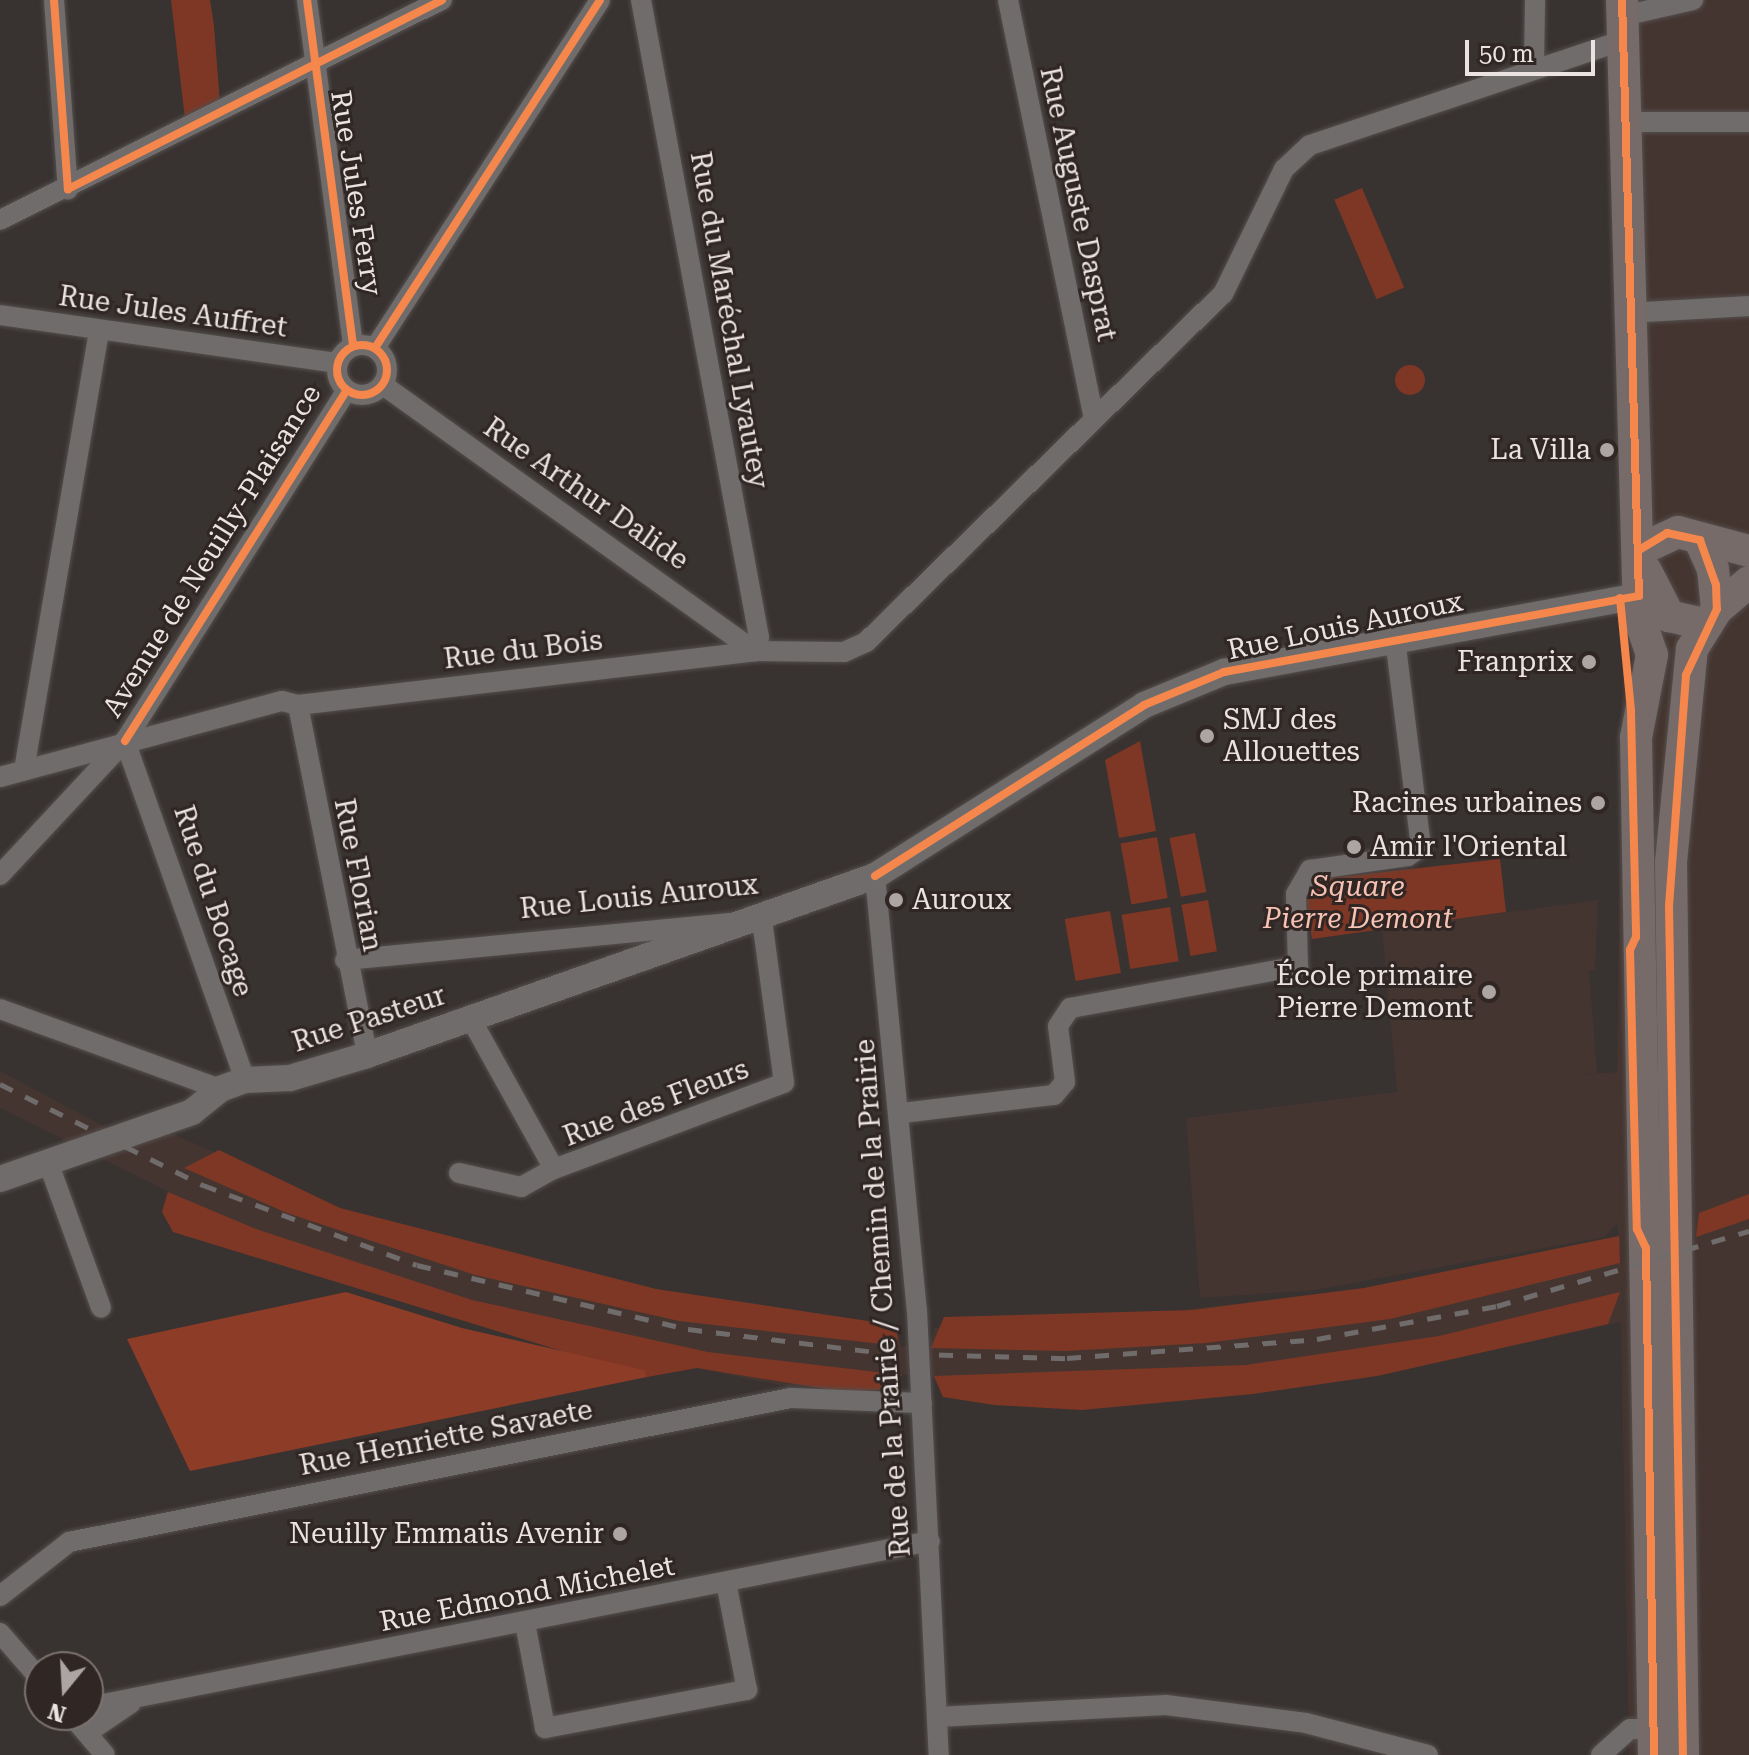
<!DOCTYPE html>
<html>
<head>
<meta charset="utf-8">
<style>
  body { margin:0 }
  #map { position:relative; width:1749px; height:1755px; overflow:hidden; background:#383230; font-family:"Roboto Serif",serif }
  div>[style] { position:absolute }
  .built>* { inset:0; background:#453530 }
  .green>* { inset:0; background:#7e3725; transform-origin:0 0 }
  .round { border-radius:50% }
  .forest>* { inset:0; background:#8d3c27 }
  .roads { filter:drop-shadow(0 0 2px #544f4d) drop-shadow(0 0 2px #544f4d) }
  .minor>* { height:20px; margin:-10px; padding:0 10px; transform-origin:10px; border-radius:10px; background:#706c6b }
  .minor>.ring { margin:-10px; padding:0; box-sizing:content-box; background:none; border:20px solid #706c6b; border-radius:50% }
  .tertiary>* { height:26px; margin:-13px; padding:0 13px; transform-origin:13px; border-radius:13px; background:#706c6b }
  .primary>* { height:32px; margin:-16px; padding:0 16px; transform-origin:16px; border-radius:16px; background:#766b68 }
  .rail>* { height:5px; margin-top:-2.5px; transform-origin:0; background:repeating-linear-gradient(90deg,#706c6b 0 14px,transparent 0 28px) }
  .cycleway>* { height:8px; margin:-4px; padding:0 4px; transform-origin:4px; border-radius:4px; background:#f5874c }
  .cycleway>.ring { margin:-4px; padding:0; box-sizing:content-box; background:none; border:8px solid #f5874c; border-radius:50% }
  .dots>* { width:22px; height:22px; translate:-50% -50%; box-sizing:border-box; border:4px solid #302623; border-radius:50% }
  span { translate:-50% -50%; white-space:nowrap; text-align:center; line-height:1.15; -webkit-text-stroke:6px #302623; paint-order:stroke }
  .street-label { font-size:28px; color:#eae3e1 }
  .poi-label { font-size:28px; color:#eae3e1 }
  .right { translate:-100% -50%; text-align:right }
  .left { translate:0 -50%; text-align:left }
  .park-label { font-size:28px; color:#f6c2b4; font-style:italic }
  .north { position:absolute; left:24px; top:1651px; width:80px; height:80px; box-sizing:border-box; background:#302623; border:2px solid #7a726f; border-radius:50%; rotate:198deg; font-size:22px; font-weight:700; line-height:32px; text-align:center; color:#eae3e1 }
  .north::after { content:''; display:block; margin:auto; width:28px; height:36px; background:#aca5a3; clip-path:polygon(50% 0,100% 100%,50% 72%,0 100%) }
  .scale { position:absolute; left:1465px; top:40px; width:130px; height:36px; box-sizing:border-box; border:4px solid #eae3e1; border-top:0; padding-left:10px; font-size:24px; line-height:28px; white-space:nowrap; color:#eae3e1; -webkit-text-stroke:6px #302623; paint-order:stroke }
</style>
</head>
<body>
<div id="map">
  <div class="built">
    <div style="clip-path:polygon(1632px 0,1749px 0,1749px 1755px,1629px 1755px,1621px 1322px,1377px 1376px,1082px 1410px,943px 1397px,933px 1376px,903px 1375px,884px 1389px,779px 1385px,697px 1368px,647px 1377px,173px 1232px,162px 1212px,167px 1191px,0 1108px,0 1071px,139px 1145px,171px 1133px,340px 1208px,656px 1289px,881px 1323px,896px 1327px,900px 1346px,930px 1347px,934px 1328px,1174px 1311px,1364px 1288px,1619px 1236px,1617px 1224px,1604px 1237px,1315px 1290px,1200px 1298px,1186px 1118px,1403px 1091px,1397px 1091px,1382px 929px,1598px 900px,1595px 970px,1589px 971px,1597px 1073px,1568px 1076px,1617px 1072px)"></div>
  </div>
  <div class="green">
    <div style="clip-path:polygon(171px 0,210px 0,214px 26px,220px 103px,185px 119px)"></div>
    <div style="left:1362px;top:188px;width:108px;height:30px;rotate:67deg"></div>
    <div class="round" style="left:1395px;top:365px;width:30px;height:30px"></div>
    <div style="clip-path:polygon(1140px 741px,1156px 831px,1119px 838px,1105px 760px)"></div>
    <div style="left:1195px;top:833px;width:60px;height:26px;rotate:79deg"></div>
    <div style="left:1157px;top:837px;width:62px;height:37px;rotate:80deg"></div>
    <div style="clip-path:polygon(1500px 859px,1506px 912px,1312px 939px,1306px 901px,1320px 879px)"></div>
    <div style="left:1208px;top:900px;width:52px;height:27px;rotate:80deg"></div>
    <div style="left:1170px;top:907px;width:55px;height:49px;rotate:81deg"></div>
    <div style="left:1110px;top:911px;width:63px;height:46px;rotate:80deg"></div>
    <div style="clip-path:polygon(219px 1150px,340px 1208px,656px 1289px,881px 1323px,896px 1327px,899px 1346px,679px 1321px,475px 1275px,287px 1213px,184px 1168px)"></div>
    <div style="clip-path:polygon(168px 1192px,256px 1229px,472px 1300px,708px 1352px,902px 1375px,884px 1389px,850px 1393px,697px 1368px,647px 1377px,173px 1232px,162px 1212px)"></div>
    <div style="clip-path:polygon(1749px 1194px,1749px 1219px,1696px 1237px,1699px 1213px)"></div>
    <div style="clip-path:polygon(1619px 1236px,1620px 1263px,1390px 1319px,1206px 1343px,1066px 1351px,931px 1348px,944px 1317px,1193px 1310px,1364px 1288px)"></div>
    <div style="clip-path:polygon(1620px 1292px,1608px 1324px,1377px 1376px,1253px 1394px,1082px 1410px,994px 1405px,943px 1397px,934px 1376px,1246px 1365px,1439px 1336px)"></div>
  </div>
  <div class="forest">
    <div style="clip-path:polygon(346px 1292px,462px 1328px,644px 1370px,647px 1377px,190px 1471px,127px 1339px)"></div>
  </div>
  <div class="roads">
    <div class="minor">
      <div style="left:54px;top:0;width:190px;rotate:85.8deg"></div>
      <div style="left:307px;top:0;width:349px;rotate:82.4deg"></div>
      <div style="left:641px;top:0;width:648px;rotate:79.51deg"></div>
      <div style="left:759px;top:637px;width:15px;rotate:106deg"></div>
      <div style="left:1008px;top:0;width:427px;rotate:78.4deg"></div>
      <div style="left:1623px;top:16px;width:72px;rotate:-12.9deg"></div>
      <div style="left:1534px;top:65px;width:65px;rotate:-89.1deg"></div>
      <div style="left:1625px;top:122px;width:124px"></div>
      <div style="left:0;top:220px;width:494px;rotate:-26.5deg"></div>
      <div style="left:1628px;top:313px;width:121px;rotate:-3.3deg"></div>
      <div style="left:0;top:315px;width:340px;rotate:8.1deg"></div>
      <div class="ring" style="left:337px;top:345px;width:30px;height:30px"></div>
      <div style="left:375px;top:348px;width:414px;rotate:-57.1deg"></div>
      <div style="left:383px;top:385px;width:457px;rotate:35.6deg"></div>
      <div style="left:298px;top:705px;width:357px;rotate:78.8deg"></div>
      <div style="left:125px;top:741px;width:360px;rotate:70.5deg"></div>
      <div style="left:24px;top:770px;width:446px;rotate:-80.3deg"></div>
      <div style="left:0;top:777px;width:292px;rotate:-15.1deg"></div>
      <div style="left:282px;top:701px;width:16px;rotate:14deg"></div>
      <div style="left:298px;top:705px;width:460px;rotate:-6.7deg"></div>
      <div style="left:755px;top:651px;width:89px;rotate:0.6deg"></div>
      <div style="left:844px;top:652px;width:24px;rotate:-24deg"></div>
      <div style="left:866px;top:642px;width:499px;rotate:-44.3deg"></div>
      <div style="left:1223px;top:294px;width:139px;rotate:-64deg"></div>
      <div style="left:1284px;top:169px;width:35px;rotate:-43deg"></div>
      <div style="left:1310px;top:145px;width:330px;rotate:-18.5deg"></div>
      <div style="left:0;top:875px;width:183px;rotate:-47deg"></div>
      <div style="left:125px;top:741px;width:415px;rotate:-57.7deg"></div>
      <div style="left:875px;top:876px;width:437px;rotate:84.5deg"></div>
      <div style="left:917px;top:1311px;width:445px;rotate:87.2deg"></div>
      <div style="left:345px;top:960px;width:419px;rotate:-5.5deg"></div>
      <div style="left:762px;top:920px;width:164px;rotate:82.3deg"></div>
      <div style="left:784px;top:1083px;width:246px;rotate:159.5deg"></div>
      <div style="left:554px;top:1169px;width:171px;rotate:-119deg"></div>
      <div style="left:0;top:1009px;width:234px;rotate:20deg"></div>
      <div style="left:902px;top:1113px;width:153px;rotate:-6.8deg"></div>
      <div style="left:1054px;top:1095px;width:17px;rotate:-50deg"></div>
      <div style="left:1065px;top:1082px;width:56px;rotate:-97.1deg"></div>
      <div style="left:1058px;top:1026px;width:22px;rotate:-56deg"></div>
      <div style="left:1070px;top:1008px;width:232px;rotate:-10.4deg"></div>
      <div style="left:1298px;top:966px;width:72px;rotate:-91.6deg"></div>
      <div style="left:1296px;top:894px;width:28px;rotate:-60deg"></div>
      <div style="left:1310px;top:870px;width:99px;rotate:-8.1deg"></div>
      <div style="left:1408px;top:856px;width:16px;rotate:-35deg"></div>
      <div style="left:1421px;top:847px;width:212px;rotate:-97.1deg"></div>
      <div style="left:48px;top:1162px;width:155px;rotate:70deg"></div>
      <div style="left:459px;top:1173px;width:64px;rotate:12.7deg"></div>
      <div style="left:521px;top:1187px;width:38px;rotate:-29deg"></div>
      <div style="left:0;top:1596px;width:88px;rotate:-38deg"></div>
      <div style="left:69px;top:1542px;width:735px;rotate:-11.29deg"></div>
      <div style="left:790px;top:1398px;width:132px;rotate:2.2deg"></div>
      <div style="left:525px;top:1623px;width:107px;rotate:79.2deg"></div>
      <div style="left:545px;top:1728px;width:206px;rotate:-10.7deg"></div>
      <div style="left:747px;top:1690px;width:110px;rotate:-101deg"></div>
      <div style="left:0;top:1633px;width:61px;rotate:49deg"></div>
      <div style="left:88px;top:1707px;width:858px;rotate:-11.15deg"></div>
      <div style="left:71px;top:1715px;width:52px;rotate:49.6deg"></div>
      <div style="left:937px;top:1717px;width:229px;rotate:-3deg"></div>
      <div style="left:1166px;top:1705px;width:141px;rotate:7.3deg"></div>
      <div style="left:1306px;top:1723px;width:126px;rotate:14.7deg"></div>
      <div style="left:87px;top:1733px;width:53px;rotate:-34.3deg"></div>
      <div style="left:1601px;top:1755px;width:39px;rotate:-42deg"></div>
      <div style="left:1630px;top:1729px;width:33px"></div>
    </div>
    <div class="tertiary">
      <div style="left:0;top:1179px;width:203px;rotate:-19.2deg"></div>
      <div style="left:192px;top:1112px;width:36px;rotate:-39deg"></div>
      <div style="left:220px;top:1089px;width:27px;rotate:-20deg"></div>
      <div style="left:245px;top:1080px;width:45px;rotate:-2.5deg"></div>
      <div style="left:290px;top:1078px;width:80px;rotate:-16.6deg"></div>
      <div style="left:367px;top:1055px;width:539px;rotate:-19.41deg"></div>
      <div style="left:875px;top:876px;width:319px;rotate:-32.4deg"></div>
      <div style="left:1144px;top:705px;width:87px;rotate:-22.4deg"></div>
      <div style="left:1224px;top:672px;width:422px;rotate:-10.4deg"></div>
    </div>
    <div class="primary">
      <div style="left:1622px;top:0;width:617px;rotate:88.42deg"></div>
      <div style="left:1639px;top:617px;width:40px;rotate:71.1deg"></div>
      <div style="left:1652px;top:655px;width:84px;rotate:101deg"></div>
      <div style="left:1636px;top:737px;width:1018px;rotate:88.99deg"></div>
      <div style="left:1700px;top:540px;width:32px;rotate:66deg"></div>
      <div style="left:1713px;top:569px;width:40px;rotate:84.3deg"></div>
      <div style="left:1639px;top:550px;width:43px;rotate:-24.8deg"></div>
      <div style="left:1678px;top:532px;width:73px;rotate:15deg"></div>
      <div style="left:1646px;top:571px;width:51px;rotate:62.9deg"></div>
      <div style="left:1669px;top:616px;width:37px;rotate:13deg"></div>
      <div style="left:1683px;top:1755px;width:893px;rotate:-90.77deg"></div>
      <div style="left:1671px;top:862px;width:214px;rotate:-84.4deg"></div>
      <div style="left:1692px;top:649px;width:47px;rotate:-58deg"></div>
      <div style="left:1717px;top:609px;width:42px;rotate:-40.2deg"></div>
    </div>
  </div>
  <div class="rail">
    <div style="left:0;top:1084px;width:227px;rotate:26.5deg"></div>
    <div style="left:203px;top:1185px;width:228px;rotate:20.5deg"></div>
    <div style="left:417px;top:1265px;width:278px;rotate:13.3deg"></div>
    <div style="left:688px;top:1329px;width:196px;rotate:7deg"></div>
    <div style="left:883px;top:1353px;width:184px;rotate:1.6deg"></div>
    <div style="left:1067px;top:1358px;width:251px;rotate:-4.3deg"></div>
    <div style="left:1317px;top:1339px;width:183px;rotate:-10.4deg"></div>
    <div style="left:1497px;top:1306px;width:263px;rotate:-16.6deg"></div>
  </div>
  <div class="cycleway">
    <div style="left:54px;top:0;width:190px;rotate:85.8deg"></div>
    <div style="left:68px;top:189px;width:419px;rotate:-26.8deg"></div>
    <div style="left:307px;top:0;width:349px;rotate:82.4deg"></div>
    <div class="ring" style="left:337px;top:345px;width:42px;height:42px"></div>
    <div style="left:375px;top:348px;width:414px;rotate:-57.1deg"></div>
    <div style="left:1639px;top:550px;width:33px;rotate:-31deg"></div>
    <div style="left:1667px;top:533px;width:34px;rotate:12deg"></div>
    <div style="left:1700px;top:540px;width:48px;rotate:70.4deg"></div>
    <div style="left:1716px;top:585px;width:24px;rotate:88deg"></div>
    <div style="left:1717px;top:609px;width:73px;rotate:115.2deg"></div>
    <div style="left:1686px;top:675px;width:231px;rotate:94.2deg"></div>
    <div style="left:1669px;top:905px;width:850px;rotate:89.06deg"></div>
    <div style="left:1620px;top:598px;width:114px;rotate:84.4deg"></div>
    <div style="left:1631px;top:711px;width:226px;rotate:88.7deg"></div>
    <div style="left:1636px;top:937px;width:14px;rotate:115deg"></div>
    <div style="left:1630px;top:950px;width:279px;rotate:88.6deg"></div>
    <div style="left:1637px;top:1229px;width:21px;rotate:65deg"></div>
    <div style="left:1646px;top:1248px;width:507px;rotate:89.1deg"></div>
    <div style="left:125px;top:741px;width:415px;rotate:-57.7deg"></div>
    <div style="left:875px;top:876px;width:319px;rotate:-32.4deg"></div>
    <div style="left:1144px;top:705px;width:87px;rotate:-22.4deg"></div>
    <div style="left:1224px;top:672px;width:422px;rotate:-10.4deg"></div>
    <div style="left:1639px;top:596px;width:596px;rotate:-91.63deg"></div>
  </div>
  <div class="dots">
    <div style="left:1607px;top:450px;background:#aca5a3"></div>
    <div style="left:1589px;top:662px;background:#aca5a3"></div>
    <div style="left:1207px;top:736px;background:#aca5a3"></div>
    <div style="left:1598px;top:803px;background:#aca5a3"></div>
    <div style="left:1354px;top:847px;background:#aca5a3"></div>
    <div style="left:896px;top:900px;background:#aca5a3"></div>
    <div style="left:1489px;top:992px;background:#aca5a3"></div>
    <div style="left:620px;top:1534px;background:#aca5a3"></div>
  </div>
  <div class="street-label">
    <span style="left:356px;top:193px;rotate:81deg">Rue Jules Ferry</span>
    <span style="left:1078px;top:204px;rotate:78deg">Rue Auguste Dasprat</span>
    <span style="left:173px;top:312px;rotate:8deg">Rue Jules Auffret</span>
    <span style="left:729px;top:320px;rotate:80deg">Rue du Maréchal Lyautey</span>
    <span style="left:586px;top:494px;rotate:35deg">Rue Arthur Dalide</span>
    <span style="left:212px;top:551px;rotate:-58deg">Avenue de Neuilly-Plaisance</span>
    <span style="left:1345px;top:626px;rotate:-12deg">Rue Louis Auroux</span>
    <span style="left:523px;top:650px;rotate:-7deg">Rue du Bois</span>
    <span style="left:358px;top:875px;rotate:79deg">Rue Florian</span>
    <span style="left:639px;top:897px;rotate:-6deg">Rue Louis Auroux</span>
    <span style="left:213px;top:901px;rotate:72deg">Rue du Bocage</span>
    <span style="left:369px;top:1019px;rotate:-18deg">Rue Pasteur</span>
    <span style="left:656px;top:1103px;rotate:-21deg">Rue des Fleurs</span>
    <span style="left:883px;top:1298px;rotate:-94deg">Rue de la Prairie / Chemin de la Prairie</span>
    <span style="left:446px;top:1438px;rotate:-11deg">Rue Henriette Savaete</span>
    <span style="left:527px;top:1594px;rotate:-11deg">Rue Edmond Michelet</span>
  </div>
  <div class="poi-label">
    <span class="right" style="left:1591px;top:450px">La Villa</span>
    <span class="right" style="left:1573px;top:662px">Franprix</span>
    <span class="left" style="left:1223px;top:736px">SMJ des<br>Allouettes</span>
    <span class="right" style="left:1582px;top:803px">Racines urbaines</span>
    <span class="left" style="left:1370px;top:847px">Amir l'Oriental</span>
    <span class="left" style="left:912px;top:900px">Auroux</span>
    <span class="right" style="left:1473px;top:992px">École primaire<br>Pierre Demont</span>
    <span class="right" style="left:604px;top:1534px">Neuilly Emmaüs Avenir</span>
  </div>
  <div class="park-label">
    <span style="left:1358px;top:903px">Square<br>Pierre Demont</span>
  </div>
  <div class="north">N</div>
  <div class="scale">50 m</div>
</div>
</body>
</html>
